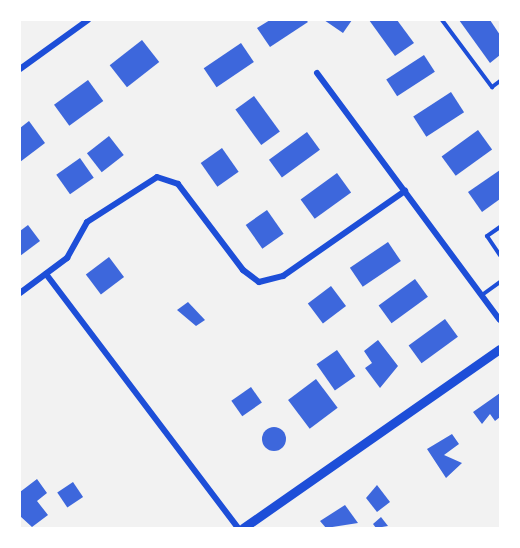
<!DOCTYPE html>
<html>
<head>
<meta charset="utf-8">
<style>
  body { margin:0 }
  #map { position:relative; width:520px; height:548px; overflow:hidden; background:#f2f2f2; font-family:"Open Sans",sans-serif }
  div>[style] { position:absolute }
  .building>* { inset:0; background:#3d67dc; transform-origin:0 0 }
  .round { border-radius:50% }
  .service>* { height:4px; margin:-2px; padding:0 2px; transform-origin:2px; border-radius:2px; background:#1d4ed8 }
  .minor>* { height:6px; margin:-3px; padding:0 3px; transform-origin:3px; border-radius:3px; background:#1d4ed8 }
  .tertiary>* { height:9px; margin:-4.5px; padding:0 4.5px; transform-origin:4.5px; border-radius:4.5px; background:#1d4ed8 }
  span { translate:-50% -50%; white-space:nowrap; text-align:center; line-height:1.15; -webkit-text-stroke:6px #fff; paint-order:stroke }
  .frame { position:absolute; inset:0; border:21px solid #fff; pointer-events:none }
</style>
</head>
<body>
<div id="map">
  <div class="building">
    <div style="clip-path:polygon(270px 20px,306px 20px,308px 22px,270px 47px,257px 28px)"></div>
    <div style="clip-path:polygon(324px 20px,352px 20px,343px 33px)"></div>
    <div style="clip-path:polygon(369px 20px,397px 20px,414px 43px,395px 56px)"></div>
    <div style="clip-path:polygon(459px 20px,490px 20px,500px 35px,500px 55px,490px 63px)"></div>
    <div style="left:142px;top:40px;width:28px;height:41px;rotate:52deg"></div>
    <div style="left:241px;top:43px;width:23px;height:45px;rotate:56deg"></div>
    <div style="left:424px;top:55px;width:20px;height:45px;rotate:57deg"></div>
    <div style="left:88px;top:80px;width:26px;height:42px;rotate:54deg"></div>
    <div style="left:451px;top:92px;width:24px;height:45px;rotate:57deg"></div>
    <div style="left:254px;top:96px;width:44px;height:23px;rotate:54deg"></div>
    <div style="clip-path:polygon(29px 121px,45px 143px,20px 162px,20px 128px)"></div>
    <div style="left:478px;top:130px;width:24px;height:45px;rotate:54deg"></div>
    <div style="left:307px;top:132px;width:22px;height:47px;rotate:54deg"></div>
    <div style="left:109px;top:136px;width:24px;height:28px;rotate:52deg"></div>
    <div style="left:222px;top:148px;width:29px;height:26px;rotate:55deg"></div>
    <div style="left:80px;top:158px;width:24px;height:29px;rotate:55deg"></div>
    <div style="clip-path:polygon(500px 170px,500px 199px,482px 212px,468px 192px)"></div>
    <div style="left:337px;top:173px;width:24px;height:45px;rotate:54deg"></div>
    <div style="left:267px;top:210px;width:29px;height:26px;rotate:55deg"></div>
    <div style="clip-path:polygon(28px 225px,40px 241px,20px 256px,20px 231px)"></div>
    <div style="left:388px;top:242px;width:23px;height:46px;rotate:56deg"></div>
    <div style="left:109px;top:257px;width:25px;height:29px;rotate:53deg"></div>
    <div style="left:415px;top:279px;width:22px;height:45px;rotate:54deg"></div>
    <div style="left:331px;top:286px;width:25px;height:29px;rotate:53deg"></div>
    <div style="clip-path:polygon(188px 302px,205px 320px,196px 326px,177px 310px)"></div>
    <div style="left:445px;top:319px;width:22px;height:45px;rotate:54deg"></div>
    <div style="clip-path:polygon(378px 340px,398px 366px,380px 388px,365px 368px,372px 363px,364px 351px)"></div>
    <div style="left:337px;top:350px;width:32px;height:25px;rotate:55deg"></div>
    <div style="left:316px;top:379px;width:36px;height:35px;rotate:53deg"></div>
    <div style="left:251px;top:387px;width:19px;height:24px;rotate:55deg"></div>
    <div style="clip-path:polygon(500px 393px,500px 417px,495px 421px,490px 414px,482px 424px,473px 412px)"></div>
    <div class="round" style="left:262px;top:427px;width:24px;height:24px"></div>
    <div style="clip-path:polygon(452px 434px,459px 444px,444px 455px,462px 463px,446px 478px,427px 449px)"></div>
    <div style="clip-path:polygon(37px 479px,47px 493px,37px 501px,48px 515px,32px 527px,20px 516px,20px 492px)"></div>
    <div style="left:73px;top:482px;width:18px;height:19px;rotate:56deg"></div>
    <div style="clip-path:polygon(377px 485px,390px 502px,377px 512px,366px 498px)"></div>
    <div style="clip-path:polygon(345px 505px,358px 523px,326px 528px,320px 521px)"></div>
    <div style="clip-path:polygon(381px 517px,388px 526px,376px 528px,373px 524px)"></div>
  </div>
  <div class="service">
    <div style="left:442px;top:20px;width:84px;rotate:53.3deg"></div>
    <div style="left:492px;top:87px;width:10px;rotate:-37deg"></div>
    <div style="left:500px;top:227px;width:16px;rotate:145deg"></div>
    <div style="left:487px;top:236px;width:23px;rotate:56deg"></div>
    <div style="left:482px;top:295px;width:22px;rotate:-36deg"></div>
  </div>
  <div class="minor">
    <div style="left:20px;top:69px;width:84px;rotate:-35.8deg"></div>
    <div style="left:317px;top:73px;width:307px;rotate:53.5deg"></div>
    <div style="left:46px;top:274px;width:318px;rotate:52.9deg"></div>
    <div style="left:20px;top:293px;width:59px;rotate:-36.7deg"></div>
    <div style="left:67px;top:258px;width:41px;rotate:-60.9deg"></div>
    <div style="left:87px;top:222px;width:83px;rotate:-32.7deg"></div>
    <div style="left:157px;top:177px;width:22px;rotate:18deg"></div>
    <div style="left:178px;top:184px;width:108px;rotate:52.9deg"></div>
    <div style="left:243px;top:270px;width:20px;rotate:37deg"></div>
    <div style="left:259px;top:282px;width:25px;rotate:-14deg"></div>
    <div style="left:283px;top:276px;width:149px;rotate:-34.9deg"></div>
  </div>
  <div class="tertiary">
    <div style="left:243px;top:528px;width:313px;rotate:-34.9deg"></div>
  </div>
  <div class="frame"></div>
</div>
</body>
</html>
